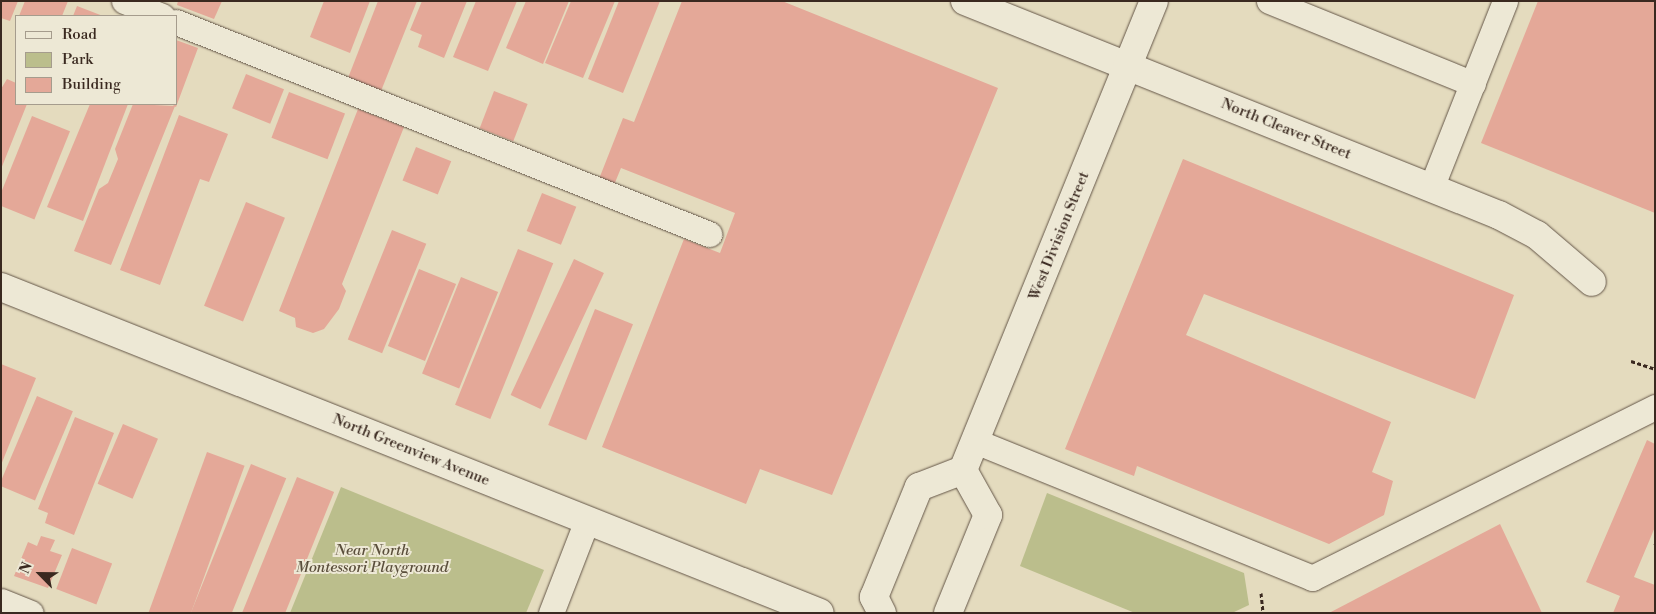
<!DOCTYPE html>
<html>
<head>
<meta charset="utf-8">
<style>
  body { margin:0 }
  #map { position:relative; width:1656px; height:614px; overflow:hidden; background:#e4dbbe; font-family:"Libre Bodoni",serif }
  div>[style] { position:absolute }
  .green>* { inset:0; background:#bbbe8c }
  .building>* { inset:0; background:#e4a898; transform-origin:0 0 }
  .path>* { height:3px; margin-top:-1.5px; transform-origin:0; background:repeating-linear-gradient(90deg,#3a2920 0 4px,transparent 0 6.5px) }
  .roads { filter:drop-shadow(0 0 1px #645648) drop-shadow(0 0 1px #645648) }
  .service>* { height:25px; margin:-12.5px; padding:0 12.5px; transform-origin:12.5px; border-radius:12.5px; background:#ede8d5 }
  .minor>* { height:28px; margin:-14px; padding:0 14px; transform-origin:14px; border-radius:14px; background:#ede8d5 }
  .secondary>* { height:28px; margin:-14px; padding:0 14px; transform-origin:14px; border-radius:14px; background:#ede8d5 }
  span { translate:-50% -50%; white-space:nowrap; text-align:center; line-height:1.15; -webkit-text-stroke:4px #ede8d5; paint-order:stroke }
  .street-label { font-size:15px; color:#3a2920 }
  .park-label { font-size:15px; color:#5a4e3b; font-style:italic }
  .frame { position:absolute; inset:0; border:2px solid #3a2920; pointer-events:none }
  .legend { position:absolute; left:15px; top:15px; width:162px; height:90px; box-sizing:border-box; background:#ede8d5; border:1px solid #a59c8d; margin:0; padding:6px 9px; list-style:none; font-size:15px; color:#3a2920 }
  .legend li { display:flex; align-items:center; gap:10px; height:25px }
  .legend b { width:25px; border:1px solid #a59c8d }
  .north { position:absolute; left:15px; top:549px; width:50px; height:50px; -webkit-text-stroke:4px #ede8d5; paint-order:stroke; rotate:293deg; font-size:14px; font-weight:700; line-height:20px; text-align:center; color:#3a2920 }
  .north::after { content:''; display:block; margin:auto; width:18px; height:22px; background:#3a2920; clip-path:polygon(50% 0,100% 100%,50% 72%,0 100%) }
</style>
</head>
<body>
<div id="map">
  <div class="green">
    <div style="clip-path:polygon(341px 487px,544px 570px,526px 613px,290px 613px)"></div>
    <div style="clip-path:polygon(1047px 493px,1244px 573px,1249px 605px,1232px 613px,1135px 613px,1020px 566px)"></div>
  </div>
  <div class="building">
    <div style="clip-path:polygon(1px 1px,18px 1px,10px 21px,1px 18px)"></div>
    <div style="clip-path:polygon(25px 1px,68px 1px,62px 16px,19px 16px)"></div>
    <div style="clip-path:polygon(178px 1px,222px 1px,214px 19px,177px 5px)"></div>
    <div style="clip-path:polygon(324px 1px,370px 1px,350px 53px,310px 37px)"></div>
    <div style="clip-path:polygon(378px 1px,417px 1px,381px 91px,348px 78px)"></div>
    <div style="clip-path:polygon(422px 1px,467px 1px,444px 58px,418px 47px,422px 35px,410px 30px)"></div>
    <div style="clip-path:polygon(476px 1px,517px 1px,488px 71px,453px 57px)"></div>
    <div style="clip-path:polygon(526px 1px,569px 1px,543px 64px,506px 48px)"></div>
    <div style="clip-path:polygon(571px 1px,615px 1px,583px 78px,545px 63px)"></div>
    <div style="clip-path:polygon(619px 1px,660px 1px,623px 93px,588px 79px)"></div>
    <div style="clip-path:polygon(682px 1px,782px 1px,998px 88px,832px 495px,760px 469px,746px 504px,602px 447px,684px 239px,720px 253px,735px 213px,621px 168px,614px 185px,599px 179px,623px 118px,634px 122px)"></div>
    <div style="clip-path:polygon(1538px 1px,1655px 1px,1655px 213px,1481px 143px)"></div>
    <div style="clip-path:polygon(77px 6px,103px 16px,73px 16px)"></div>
    <div style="clip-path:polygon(176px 40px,198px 48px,176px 107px,171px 104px,176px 104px)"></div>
    <div style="left:246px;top:74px;width:41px;height:37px;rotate:22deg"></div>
    <div style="clip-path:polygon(7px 79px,16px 83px,16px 104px,27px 104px,1px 169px,1px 89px)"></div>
    <div style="left:494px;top:91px;width:36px;height:40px;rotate:21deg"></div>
    <div style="left:289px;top:92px;width:60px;height:49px;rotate:21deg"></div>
    <div style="clip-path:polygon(90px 104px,128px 104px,83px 221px,47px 207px)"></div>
    <div style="clip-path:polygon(133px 104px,175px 106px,111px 265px,74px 251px,99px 189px,108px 183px,118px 159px,115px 149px)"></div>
    <div style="clip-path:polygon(358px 109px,404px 127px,342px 284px,346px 291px,339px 309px,324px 329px,313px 333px,296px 327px,295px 318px,279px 311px)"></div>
    <div style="clip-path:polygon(179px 115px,228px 134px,209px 182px,200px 179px,160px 285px,120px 270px)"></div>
    <div style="left:32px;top:116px;width:41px;height:95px;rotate:22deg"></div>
    <div style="left:416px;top:147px;width:38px;height:36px;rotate:22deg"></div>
    <div style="clip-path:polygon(1183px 159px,1514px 295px,1475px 399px,1204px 294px,1186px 335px,1391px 422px,1372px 472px,1393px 481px,1384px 515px,1329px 544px,1137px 466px,1134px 476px,1065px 449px)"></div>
    <div style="left:542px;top:193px;width:37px;height:41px;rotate:22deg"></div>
    <div style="left:246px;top:202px;width:42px;height:112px;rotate:22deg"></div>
    <div style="left:392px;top:230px;width:37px;height:118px;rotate:22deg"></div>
    <div style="left:518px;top:249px;width:38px;height:168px;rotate:22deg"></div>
    <div style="left:574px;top:259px;width:33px;height:150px;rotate:25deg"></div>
    <div style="left:419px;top:269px;width:40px;height:83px;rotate:22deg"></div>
    <div style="left:461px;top:277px;width:40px;height:104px;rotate:22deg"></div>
    <div style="left:595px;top:309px;width:41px;height:125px;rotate:22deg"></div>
    <div style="clip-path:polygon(1px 364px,36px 378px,1px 465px)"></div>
    <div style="left:37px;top:396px;width:39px;height:97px;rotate:23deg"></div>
    <div style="clip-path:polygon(75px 417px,114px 433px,74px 535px,45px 523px,48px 513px,38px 509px)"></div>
    <div style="left:123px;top:424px;width:38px;height:65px;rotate:23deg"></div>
    <div style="clip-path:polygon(1647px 440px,1655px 444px,1655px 527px,1634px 577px,1655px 585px,1655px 613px,1613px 613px,1620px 596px,1586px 582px)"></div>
    <div style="left:207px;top:452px;width:40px;height:173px;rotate:20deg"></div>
    <div style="left:251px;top:464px;width:38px;height:160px;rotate:22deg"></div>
    <div style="left:297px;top:477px;width:40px;height:147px;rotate:22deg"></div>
    <div style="clip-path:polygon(1500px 524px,1542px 613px,1329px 613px)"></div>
    <div style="clip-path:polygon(41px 536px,55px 540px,50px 551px,62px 555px,48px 588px,14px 576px,28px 542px,37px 546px)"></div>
    <div style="left:72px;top:548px;width:43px;height:44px;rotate:21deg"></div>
  </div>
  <div class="path">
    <div style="left:1631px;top:361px;width:25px;rotate:18deg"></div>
    <div style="left:1655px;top:543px;width:1px;rotate:90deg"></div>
    <div style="left:1261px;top:593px;width:20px;rotate:84deg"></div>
  </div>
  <div class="roads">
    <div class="service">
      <div style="left:124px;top:1px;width:41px;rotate:21.5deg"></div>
      <div style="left:1269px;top:1px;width:220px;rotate:22.1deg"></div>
      <div style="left:176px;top:22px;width:574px;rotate:21.69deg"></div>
      <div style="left:1431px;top:188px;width:201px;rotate:-68.4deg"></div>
      <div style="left:975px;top:441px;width:364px;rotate:22.1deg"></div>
      <div style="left:1312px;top:578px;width:383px;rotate:-26.5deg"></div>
      <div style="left:1px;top:601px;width:32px;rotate:22deg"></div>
      <div style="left:551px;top:613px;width:100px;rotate:-68.8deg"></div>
    </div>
    <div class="minor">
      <div style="left:965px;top:1px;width:575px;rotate:21.84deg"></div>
      <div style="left:1499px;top:215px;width:43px;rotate:27.8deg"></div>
      <div style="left:1537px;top:235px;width:72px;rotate:40.5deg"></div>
      <div style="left:1px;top:287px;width:881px;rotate:21.7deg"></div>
    </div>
    <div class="secondary">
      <div style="left:882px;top:613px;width:18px;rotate:-117deg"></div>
      <div style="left:874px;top:597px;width:119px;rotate:-67.8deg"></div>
      <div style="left:919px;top:487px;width:47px;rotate:-21.1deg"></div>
      <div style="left:963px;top:470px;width:506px;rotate:-67.84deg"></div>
      <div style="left:948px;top:613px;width:106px;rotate:-67.8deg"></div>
      <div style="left:988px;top:515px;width:51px;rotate:-119.1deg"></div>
    </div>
  </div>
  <div class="street-label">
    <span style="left:1286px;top:129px;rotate:22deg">North Cleaver Street</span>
    <span style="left:1059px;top:236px;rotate:-68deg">West Division Street</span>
    <span style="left:411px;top:450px;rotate:22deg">North Greenview Avenue</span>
  </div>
  <div class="park-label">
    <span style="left:372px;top:559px">Near North<br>Montessori Playground</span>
  </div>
  <div class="frame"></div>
  <ul class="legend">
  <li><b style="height:6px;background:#ede8d5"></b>Road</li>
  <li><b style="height:14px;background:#bbbe8c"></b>Park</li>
  <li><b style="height:14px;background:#e4a898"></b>Building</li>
  </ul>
  <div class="north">N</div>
</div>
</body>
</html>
